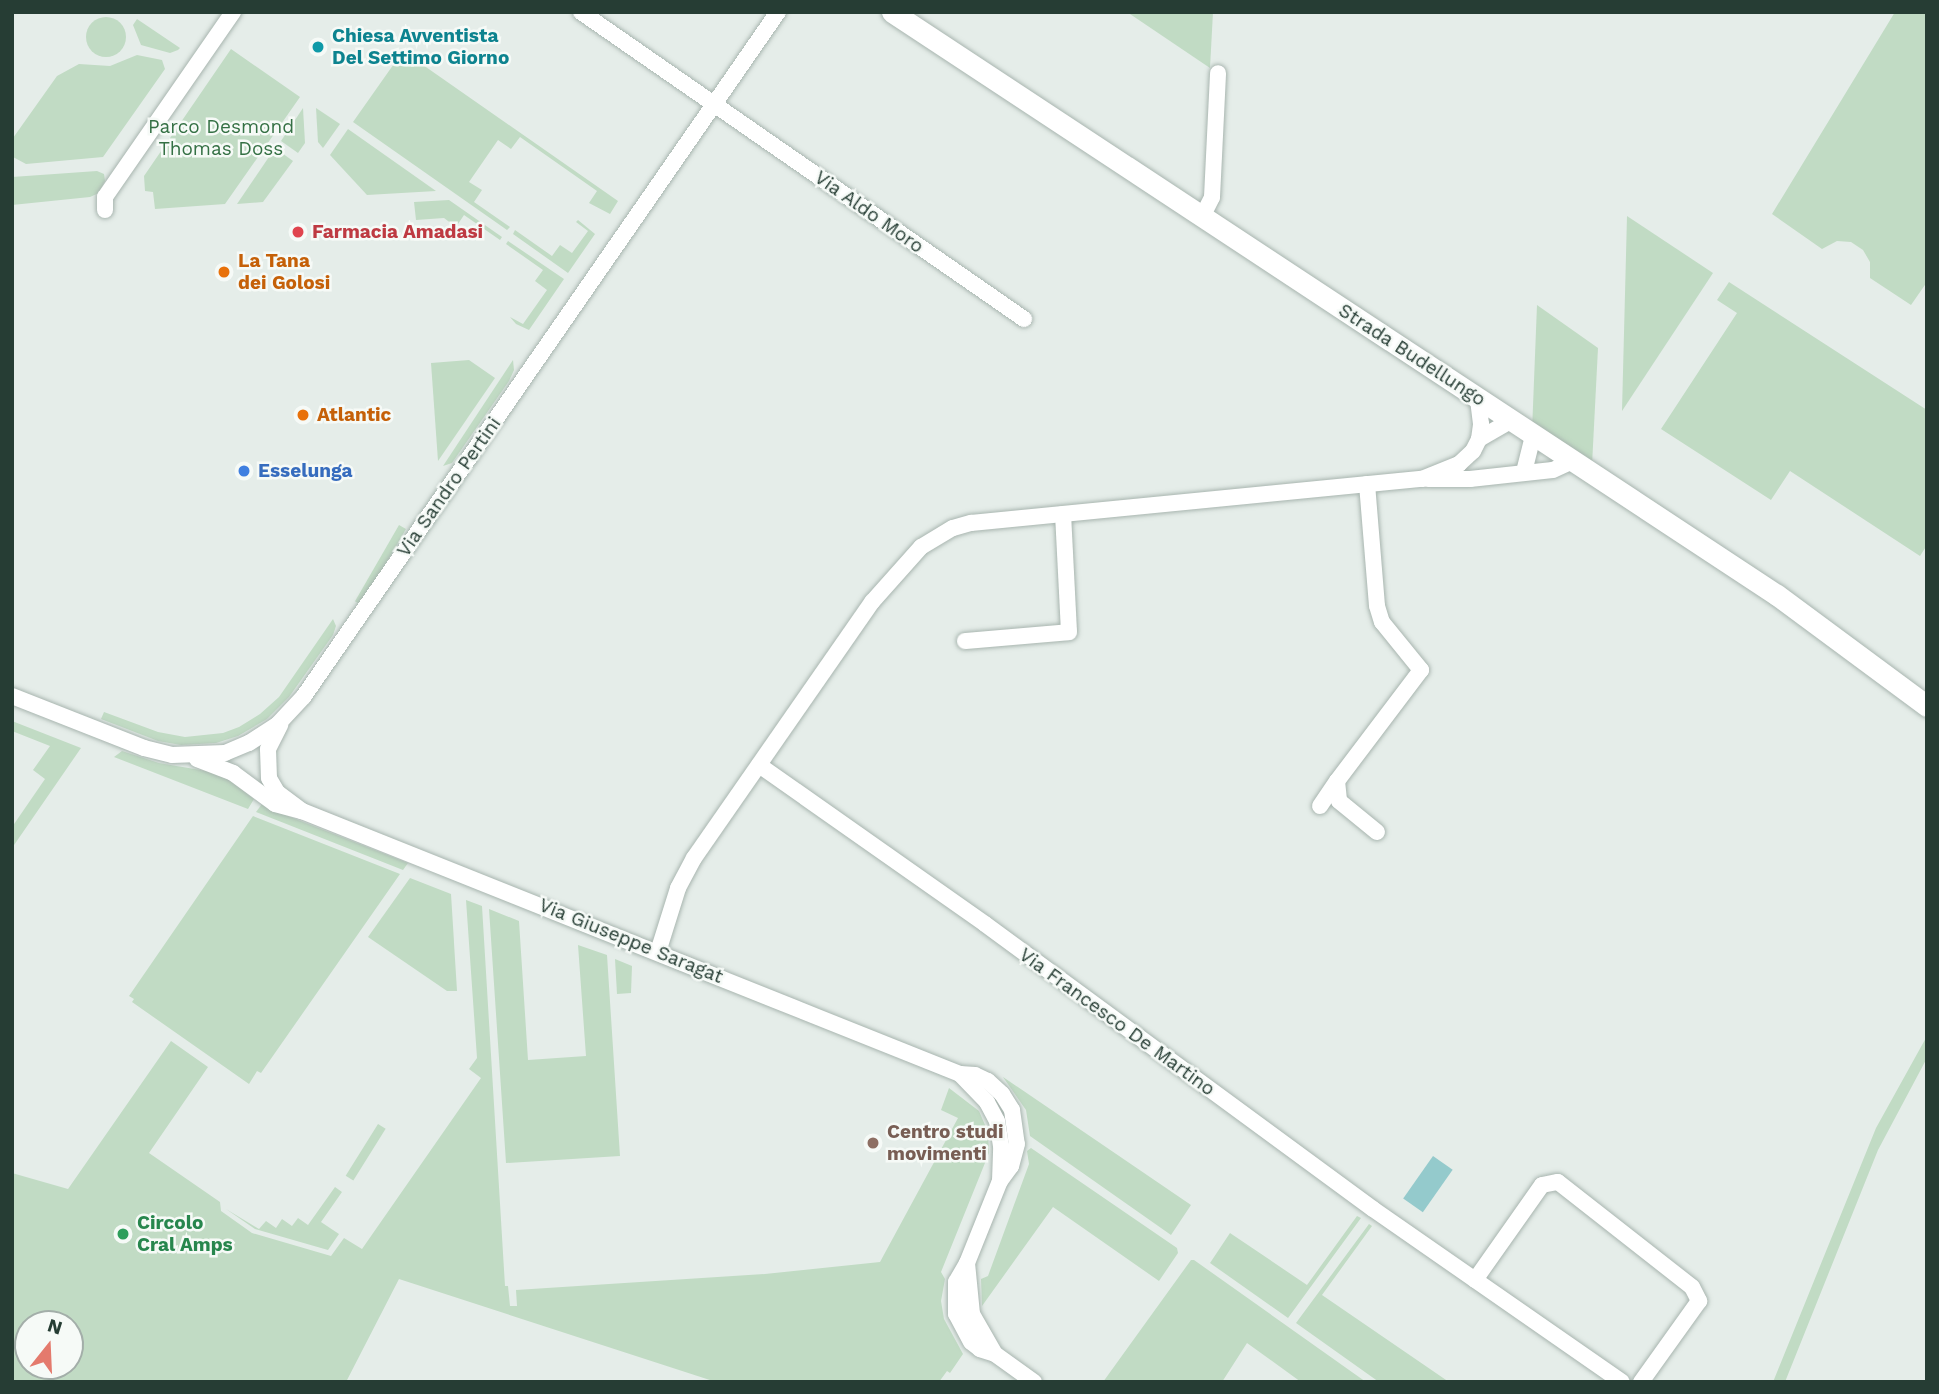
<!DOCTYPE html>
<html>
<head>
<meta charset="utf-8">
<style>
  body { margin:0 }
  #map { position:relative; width:1939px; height:1394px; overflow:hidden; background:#e5ede9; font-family:"Work Sans",sans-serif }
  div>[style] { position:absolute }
  .green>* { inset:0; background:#c1dbc4; transform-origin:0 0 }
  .round { border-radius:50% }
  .water>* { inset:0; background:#94cacc; transform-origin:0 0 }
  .roads { filter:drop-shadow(0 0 2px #a8b5af) drop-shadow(0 0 2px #a8b5af) }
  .street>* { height:16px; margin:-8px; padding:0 8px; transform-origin:8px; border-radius:8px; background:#fff }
  .secondary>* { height:21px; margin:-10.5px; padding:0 10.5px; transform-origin:10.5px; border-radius:10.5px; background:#fff }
  .dots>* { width:19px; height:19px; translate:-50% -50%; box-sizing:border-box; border:4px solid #f6faf7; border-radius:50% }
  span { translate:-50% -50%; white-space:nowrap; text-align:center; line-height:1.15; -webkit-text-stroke:5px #f6faf7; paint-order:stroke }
  .culture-label { font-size:19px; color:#0d838f; font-weight:700 }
  .left { translate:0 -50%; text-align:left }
  .park-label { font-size:19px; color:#347044 }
  .street-label { font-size:19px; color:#263d34 }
  .health-label { font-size:19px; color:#be3a42; font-weight:700 }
  .food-label { font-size:19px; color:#c56008; font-weight:700 }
  .shop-label { font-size:19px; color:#366cbe; font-weight:700 }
  .education-label { font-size:19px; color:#785e54; font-weight:700 }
  .leisure-label { font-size:19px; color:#27864d; font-weight:700 }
  .frame { position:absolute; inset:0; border:14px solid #263d34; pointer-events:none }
  .north { position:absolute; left:14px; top:1310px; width:70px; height:70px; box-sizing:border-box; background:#f6faf7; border:2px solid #a3aea9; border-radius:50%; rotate:18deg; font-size:19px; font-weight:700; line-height:28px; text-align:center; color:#263d34 }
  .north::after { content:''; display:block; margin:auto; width:24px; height:32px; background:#e47a6d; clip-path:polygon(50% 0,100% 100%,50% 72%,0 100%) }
</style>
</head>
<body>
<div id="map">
  <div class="green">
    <div style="clip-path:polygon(1127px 12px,1213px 12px,1210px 68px)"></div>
    <div style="clip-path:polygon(1895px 12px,1927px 12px,1927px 282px,1911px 305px,1870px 278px,1870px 262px,1863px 250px,1851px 242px,1837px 241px,1822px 249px,1772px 214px)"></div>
    <div class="round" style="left:86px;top:17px;width:40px;height:40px"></div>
    <div style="clip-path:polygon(137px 19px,180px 48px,178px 50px,170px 53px,141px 45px,133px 25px)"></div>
    <div style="clip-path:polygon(231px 49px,300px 97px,225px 204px,155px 209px,153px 192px,145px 191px,144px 176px)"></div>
    <div style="clip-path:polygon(403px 51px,618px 201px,610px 214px,589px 203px,597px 191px,520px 137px,511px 149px,498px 140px,469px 182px,482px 190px,474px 202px,510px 227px,507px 230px,353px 122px)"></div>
    <div style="clip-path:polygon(137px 55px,162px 60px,165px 69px,103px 157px,26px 164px,13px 157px,13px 138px,57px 76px,79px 64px,110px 66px)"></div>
    <div style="clip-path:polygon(303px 108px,305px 143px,298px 153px,281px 141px)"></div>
    <div style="clip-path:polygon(316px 108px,340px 124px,323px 148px,318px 142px)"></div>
    <div style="clip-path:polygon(348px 129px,436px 191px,367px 195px,330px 155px)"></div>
    <div style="clip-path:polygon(275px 148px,293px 161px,263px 202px,237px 204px)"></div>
    <div style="clip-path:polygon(97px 171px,104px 174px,105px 181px,99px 193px,90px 197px,12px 205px,12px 177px)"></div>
    <div style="clip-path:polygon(449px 200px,502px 237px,500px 240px,464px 215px,456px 227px,444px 218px,416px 220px,414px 202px)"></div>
    <div style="clip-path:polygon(1627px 216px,1713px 273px,1622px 411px)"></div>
    <div style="clip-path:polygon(578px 220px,595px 234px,568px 273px,513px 234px,515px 230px,552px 256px,560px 245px,572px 253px,588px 231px,576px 222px)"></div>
    <div style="clip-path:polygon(508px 241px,564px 279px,529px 330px,516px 324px,510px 317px,523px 324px,547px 290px,535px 281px,543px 270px,506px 244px)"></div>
    <div style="clip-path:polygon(1729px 282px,1927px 410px,1927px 545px,1920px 556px,1790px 471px,1771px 500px,1661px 429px,1737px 313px,1717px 300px)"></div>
    <div style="clip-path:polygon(1537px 305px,1598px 348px,1592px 465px,1532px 431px)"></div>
    <div style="clip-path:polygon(469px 360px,495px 378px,438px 461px,431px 363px)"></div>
    <div style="clip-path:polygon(513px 360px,514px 370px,509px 381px,452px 463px,443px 466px)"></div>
    <div style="left:399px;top:525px;width:8px;height:88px;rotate:30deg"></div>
    <div style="clip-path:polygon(333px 619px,336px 626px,333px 635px,289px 697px,267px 719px,238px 736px,216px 743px,181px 745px,158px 741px,101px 719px,104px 712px,158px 732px,185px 737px,223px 733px,239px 727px,260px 714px,279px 697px)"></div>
    <div style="clip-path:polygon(12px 721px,81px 748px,12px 848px,12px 827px,45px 779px,33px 770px,50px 746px,12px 731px)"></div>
    <div style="clip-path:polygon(122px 751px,159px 763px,212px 772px,229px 780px,254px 799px,248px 809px,114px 757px)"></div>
    <div style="clip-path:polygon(262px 804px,270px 809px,408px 863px,403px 870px,256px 812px)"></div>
    <div style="clip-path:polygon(253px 816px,400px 874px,261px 1073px,257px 1071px,249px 1084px,132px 1002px,134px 999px,129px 996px)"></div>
    <div style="clip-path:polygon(410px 878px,451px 894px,457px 991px,447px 991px,368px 937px)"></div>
    <div style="clip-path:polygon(evenodd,466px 900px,482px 906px,505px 1286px,508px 1286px,510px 1306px,517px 1306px,516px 1290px,765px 1274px,880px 1262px,958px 1118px,941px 1110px,949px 1088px,979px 1111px,988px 1132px,989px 1153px,941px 1272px,945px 1279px,941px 1301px,944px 1319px,963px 1354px,950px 1373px,947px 1371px,939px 1382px,716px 1382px,399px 1279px,346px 1382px,12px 1382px,12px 1173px,68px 1189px,171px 1041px,208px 1067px,149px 1153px,220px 1202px,221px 1211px,252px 1233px,331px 1256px,344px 1238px,362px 1249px,481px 1078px,469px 1069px,477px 1058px,466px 900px,28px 1324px,70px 1324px,70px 1366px,28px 1366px,28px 1324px)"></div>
    <div style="clip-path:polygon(489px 909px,519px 921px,528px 1060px,586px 1056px,578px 945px,607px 955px,620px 1156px,506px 1163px)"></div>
    <div style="clip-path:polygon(615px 959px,632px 966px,631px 993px,617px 994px)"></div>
    <div style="clip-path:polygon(1927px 1036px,1927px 1058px,1878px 1150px,1785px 1382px,1773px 1382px,1876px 1128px)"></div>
    <div style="clip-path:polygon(1003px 1077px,1191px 1205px,1171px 1235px,1030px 1136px,1026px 1110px)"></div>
    <div style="left:378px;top:1124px;width:9px;height:61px;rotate:32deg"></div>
    <div style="clip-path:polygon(1031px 1148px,1177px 1248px,1178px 1253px,1159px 1281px,1053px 1207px,982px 1306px,981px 1279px,988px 1276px,1029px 1164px,1027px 1151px)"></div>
    <div style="clip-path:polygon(335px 1187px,342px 1192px,321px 1222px,339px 1234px,328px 1250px,255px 1229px,226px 1209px,259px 1229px,266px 1221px,276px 1228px,282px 1219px,292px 1226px,298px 1218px,308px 1225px)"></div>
    <div style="clip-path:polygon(1357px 1216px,1361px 1218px,1288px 1318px,1210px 1263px,1230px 1233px,1307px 1285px)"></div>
    <div style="clip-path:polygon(1369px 1224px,1372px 1226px,1322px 1295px,1449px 1382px,1379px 1382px,1296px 1323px)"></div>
    <div style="clip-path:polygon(1191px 1260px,1194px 1260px,1366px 1382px,1301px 1382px,1247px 1343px,1222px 1382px,1103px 1382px)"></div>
  </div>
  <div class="water">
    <div style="left:1433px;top:1156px;width:24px;height:52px;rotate:35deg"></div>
  </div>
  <div class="roads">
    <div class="street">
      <div style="left:581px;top:12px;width:539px;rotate:34.72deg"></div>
      <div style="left:105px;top:210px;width:13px;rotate:-90deg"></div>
      <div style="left:105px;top:197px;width:225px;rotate:-55.3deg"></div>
      <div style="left:1202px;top:217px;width:22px;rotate:-63deg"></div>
      <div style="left:1212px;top:197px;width:124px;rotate:-87.2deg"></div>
      <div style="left:1479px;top:439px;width:36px;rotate:-30deg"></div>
      <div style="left:1524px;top:472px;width:38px;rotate:-76deg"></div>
      <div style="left:1428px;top:479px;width:42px"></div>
      <div style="left:1470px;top:479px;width:83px;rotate:-6.2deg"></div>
      <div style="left:1553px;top:470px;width:21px;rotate:-25deg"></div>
      <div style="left:1367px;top:484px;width:122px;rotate:85.3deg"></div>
      <div style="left:1377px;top:606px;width:17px;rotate:73deg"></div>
      <div style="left:1382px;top:622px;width:62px;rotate:50.9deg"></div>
      <div style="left:1421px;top:670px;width:139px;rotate:127.1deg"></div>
      <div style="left:1337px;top:781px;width:20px;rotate:84deg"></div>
      <div style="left:1339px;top:801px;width:49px;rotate:39.2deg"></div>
      <div style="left:965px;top:641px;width:104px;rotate:-4.9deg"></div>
      <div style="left:1069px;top:632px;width:118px;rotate:-92.9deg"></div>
      <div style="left:12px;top:696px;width:142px;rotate:21.5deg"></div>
      <div style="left:144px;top:748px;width:29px;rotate:14deg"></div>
      <div style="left:172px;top:755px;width:53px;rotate:-2.2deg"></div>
      <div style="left:225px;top:753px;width:26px;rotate:-23deg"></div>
      <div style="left:249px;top:743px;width:35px;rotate:-33deg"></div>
      <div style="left:278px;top:724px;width:38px;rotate:-47deg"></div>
      <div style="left:304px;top:696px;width:832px;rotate:-55.28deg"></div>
      <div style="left:197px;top:759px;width:39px;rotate:21deg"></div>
      <div style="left:233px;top:773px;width:52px;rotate:36.4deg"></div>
      <div style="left:275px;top:804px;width:28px;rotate:15deg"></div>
      <div style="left:302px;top:811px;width:31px;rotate:-143deg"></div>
      <div style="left:277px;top:792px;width:16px;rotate:-120deg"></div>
      <div style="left:269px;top:778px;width:29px;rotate:-92deg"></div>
      <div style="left:268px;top:749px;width:27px;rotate:-63deg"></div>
      <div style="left:759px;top:765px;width:276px;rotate:35.1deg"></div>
      <div style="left:985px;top:924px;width:481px;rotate:36.3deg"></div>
      <div style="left:1373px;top:1209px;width:303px;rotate:34.8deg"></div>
      <div style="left:1320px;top:806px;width:30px;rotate:-56deg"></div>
      <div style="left:302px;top:811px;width:709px;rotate:21.79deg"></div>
      <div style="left:658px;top:952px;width:67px;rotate:-72.6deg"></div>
      <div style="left:678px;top:888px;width:34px;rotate:-62deg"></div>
      <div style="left:694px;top:858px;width:312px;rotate:-55.2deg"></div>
      <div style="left:872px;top:602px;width:74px;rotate:-48.3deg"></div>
      <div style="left:921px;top:547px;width:37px;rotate:-31deg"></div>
      <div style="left:953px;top:528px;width:19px;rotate:-16deg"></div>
      <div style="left:971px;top:523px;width:453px;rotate:-5.6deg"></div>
      <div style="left:1422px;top:479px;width:40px;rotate:-22deg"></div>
      <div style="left:1459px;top:464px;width:19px;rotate:-43deg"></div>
      <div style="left:1473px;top:451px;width:13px;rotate:-63deg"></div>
      <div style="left:1479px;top:439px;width:15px;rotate:-82deg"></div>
      <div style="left:1481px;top:424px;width:25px;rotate:-97deg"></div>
      <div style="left:960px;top:1074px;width:15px;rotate:4deg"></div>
      <div style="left:975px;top:1075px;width:14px;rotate:25deg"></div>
      <div style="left:988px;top:1081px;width:19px;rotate:43deg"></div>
      <div style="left:1002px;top:1094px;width:19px;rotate:58deg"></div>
      <div style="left:1012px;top:1110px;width:34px;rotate:82deg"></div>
      <div style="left:1017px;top:1144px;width:23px;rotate:105deg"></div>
      <div style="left:1011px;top:1166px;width:19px;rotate:126deg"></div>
      <div style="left:1000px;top:1181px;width:35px;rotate:-88deg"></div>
      <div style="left:1001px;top:1146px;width:25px;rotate:-99deg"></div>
      <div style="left:997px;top:1121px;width:21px;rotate:-118deg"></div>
      <div style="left:987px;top:1102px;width:39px;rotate:-134deg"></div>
      <div style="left:967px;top:1263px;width:51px;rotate:84.4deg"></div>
      <div style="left:972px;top:1314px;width:46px;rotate:60.1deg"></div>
      <div style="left:995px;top:1354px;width:16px;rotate:-162deg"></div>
      <div style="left:980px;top:1349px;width:11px;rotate:-142deg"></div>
      <div style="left:971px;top:1342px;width:32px;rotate:-118deg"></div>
      <div style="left:956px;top:1314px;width:32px;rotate:-90deg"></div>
      <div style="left:956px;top:1282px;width:22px;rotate:-60deg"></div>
      <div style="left:967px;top:1263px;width:88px;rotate:-68.1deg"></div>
      <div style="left:1475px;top:1280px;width:116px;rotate:-54.8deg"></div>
      <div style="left:1542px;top:1185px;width:16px;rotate:-11deg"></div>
      <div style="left:1558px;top:1182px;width:170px;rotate:38.1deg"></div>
      <div style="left:1692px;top:1287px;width:16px;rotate:63deg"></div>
      <div style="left:1699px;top:1301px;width:100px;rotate:125.6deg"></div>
      <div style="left:995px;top:1354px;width:48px;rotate:35.7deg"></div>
    </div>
    <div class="secondary">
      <div style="left:892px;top:12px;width:1060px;rotate:33.38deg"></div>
      <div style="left:1777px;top:595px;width:187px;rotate:36.5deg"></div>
    </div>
  </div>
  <div class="dots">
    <div style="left:318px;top:47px;background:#0f9aa8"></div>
    <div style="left:298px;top:232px;background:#e0444e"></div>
    <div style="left:224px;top:272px;background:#e8710a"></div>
    <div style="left:303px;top:415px;background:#e8710a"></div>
    <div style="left:244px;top:471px;background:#3f7fe0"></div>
    <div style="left:873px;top:1143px;background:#8d6e63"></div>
    <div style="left:123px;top:1234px;background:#2e9e5b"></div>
  </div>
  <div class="culture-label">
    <span class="left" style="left:332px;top:47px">Chiesa Avventista<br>Del Settimo Giorno</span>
  </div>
  <div class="park-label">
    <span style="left:221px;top:138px">Parco Desmond<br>Thomas Doss</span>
  </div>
  <div class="street-label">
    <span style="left:869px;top:212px;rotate:35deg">Via Aldo Moro</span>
    <span style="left:1412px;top:355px;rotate:33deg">Strada Budellungo</span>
    <span style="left:449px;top:487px;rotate:-55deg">Via Sandro Pertini</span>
    <span style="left:631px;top:941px;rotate:22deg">Via Giuseppe Saragat</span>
    <span style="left:1117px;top:1022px;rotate:36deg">Via Francesco De Martino</span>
  </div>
  <div class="health-label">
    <span class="left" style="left:312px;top:232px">Farmacia Amadasi</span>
  </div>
  <div class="food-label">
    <span class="left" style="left:238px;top:272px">La Tana<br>dei Golosi</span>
    <span class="left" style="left:317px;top:415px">Atlantic</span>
  </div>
  <div class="shop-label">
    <span class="left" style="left:258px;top:471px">Esselunga</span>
  </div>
  <div class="education-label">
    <span class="left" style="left:887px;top:1143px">Centro studi<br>movimenti</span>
  </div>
  <div class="leisure-label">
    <span class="left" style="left:137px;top:1234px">Circolo<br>Cral Amps</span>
  </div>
  <div class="frame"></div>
  <div class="north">N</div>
</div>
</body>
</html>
